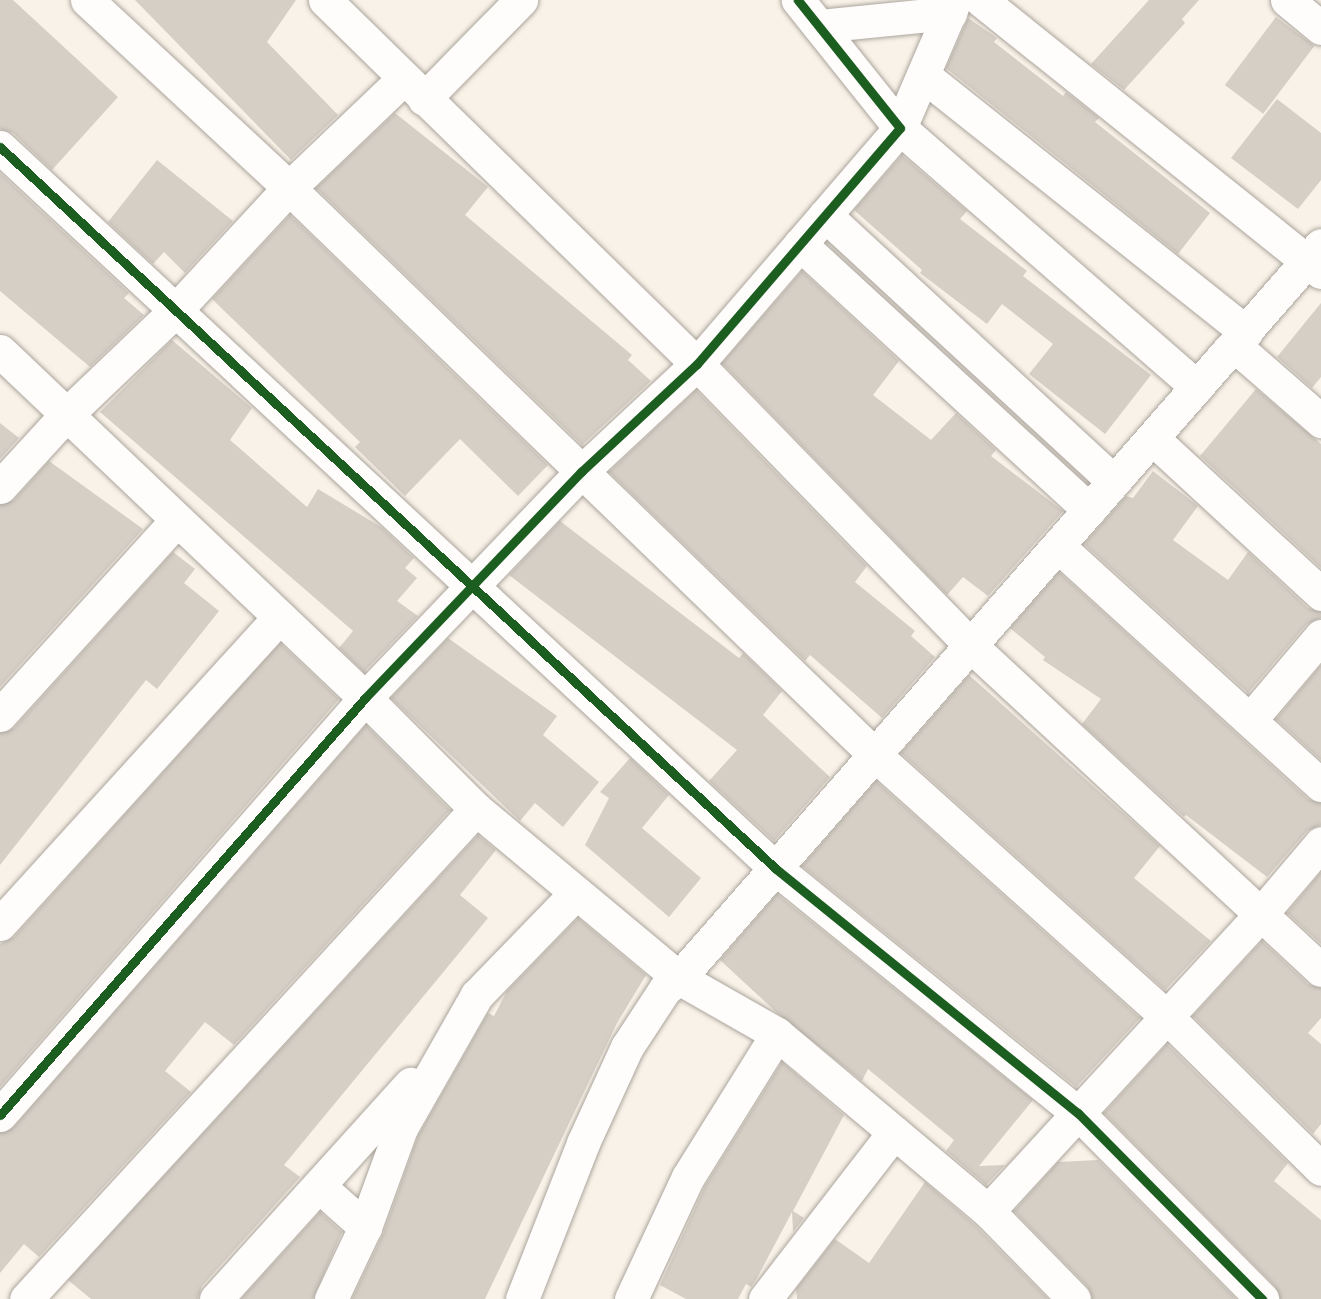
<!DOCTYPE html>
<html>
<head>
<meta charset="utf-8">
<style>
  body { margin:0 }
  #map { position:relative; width:1321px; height:1299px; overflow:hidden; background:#f9f2e8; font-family:"Exo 2",sans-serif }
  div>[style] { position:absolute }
  .building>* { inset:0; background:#d5cfc6; transform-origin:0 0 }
  .roads { filter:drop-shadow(0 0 2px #aba59d) drop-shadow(0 0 2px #aba59d) }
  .street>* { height:33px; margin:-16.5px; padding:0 16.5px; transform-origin:16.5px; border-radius:16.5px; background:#fefdfc }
  .cycleway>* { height:9px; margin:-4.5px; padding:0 4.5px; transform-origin:4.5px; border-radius:4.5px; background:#1b5e20 }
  span { translate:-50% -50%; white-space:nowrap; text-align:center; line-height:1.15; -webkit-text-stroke:4.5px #fff3e2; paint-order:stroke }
</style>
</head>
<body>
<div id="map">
  <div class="building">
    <div style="clip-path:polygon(0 0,13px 0,118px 97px,52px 170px,13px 133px,0 129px)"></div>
    <div style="clip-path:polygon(135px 0,296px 0,267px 42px,338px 115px,291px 160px)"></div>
    <div style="clip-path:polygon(1149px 0,1199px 0,1182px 19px,1185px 23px,1124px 90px,1091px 64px)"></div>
    <div style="left:1276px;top:17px;width:48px;height:85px;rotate:37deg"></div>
    <div style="clip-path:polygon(968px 18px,997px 38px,994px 42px,1063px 96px,1066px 92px,1099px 118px,1095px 122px,1210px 213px,1178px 254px,946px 68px)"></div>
    <div style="clip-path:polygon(1277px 99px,1321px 133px,1321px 180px,1298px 209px,1231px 158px)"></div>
    <div style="clip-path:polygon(395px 113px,488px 187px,465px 215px,632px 355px,628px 360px,651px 381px,582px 445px,316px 188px)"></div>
    <div style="clip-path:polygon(902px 155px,967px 211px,960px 219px,1027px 271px,1023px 276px,1151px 375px,1105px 434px,1029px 374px,1053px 344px,1002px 304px,987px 324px,920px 273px,922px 270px,854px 210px)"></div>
    <div style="clip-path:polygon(157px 160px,233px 221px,185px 273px,164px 252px,153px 264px,108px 222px)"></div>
    <div style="clip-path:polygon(0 173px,129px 293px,124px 298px,144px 315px,90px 367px,0 291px)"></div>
    <div style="clip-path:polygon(290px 215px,548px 465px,518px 496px,460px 439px,405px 496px,355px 447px,360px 442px,212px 299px)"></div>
    <div style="clip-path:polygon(802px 271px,899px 361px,873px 395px,931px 440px,956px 413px,996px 450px,991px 456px,1063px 511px,988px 596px,963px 577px,947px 595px,722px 363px)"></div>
    <div style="clip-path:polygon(1321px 303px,1321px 377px,1312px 388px,1277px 357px)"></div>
    <div style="clip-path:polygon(172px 340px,252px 408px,230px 440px,307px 507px,318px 489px,381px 527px,414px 558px,405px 568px,417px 578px,397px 601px,418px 616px,364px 672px,339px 648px,353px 631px,100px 412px)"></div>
    <div style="clip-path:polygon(1256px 389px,1321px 444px,1321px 568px,1200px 456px)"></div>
    <div style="clip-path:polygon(696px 390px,867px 566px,855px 582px,915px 631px,911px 636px,935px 657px,882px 718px,810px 655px,805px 661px,609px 472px)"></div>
    <div style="clip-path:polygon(0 423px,19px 438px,0 459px)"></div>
    <div style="clip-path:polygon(49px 461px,143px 529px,0 687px,0 505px,14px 500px)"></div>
    <div style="clip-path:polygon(1153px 471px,1198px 506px,1173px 540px,1228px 580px,1248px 552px,1308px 608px,1321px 612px,1321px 618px,1307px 624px,1248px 693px,1084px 544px,1126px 496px,1133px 498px)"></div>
    <div style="clip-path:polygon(560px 521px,739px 658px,743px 653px,782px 691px,763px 715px,830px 777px,774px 841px,709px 781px,737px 750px,509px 575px)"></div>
    <div style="clip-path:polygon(173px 552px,195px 569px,184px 583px,219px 611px,157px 689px,146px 680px,0 865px,0 733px,14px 728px)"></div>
    <div style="clip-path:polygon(1059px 572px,1308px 799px,1321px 803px,1321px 825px,1307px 831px,1267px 877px,1186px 815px,1184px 817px,1082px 724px,1101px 699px,1043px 660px,1045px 657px,1010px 628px)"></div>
    <div style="clip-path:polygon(448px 638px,557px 716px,543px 735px,599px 782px,563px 827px,535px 803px,520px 821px,391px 698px)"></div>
    <div style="clip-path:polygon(280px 643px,339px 699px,0 1087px,0 944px,14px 937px)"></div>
    <div style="clip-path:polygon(1321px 665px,1321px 760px,1276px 719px)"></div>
    <div style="clip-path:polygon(969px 675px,1160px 846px,1134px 878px,1211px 941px,1165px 990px,901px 753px)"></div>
    <div style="clip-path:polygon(366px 725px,450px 810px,234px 1045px,205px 1022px,165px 1071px,191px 1092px,39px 1257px,24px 1244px,0 1273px,0 1133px,14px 1127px)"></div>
    <div style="clip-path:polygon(630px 758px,669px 795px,642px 828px,701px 878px,669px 917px,585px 845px,609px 798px,600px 792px)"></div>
    <div style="clip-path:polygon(876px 781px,1140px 1018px,1076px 1087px,802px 866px)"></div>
    <div style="clip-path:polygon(478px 835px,496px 850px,460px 895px,488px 918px,284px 1165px,300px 1177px,202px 1286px,198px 1299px,91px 1299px,68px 1280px)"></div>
    <div style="clip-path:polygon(1321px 872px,1321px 944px,1287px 913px)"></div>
    <div style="clip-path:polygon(777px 894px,1033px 1100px,979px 1166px,1005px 1165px,986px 1185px,946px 1151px,954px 1140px,868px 1069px,862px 1081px,776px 1012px,720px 960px)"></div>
    <div style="clip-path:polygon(578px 918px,646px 975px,617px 1023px,485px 1299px,352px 1299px,383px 1234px,418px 1136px,488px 1013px,494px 1016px,507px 991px)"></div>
    <div style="clip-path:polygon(1262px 941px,1308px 984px,1321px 988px,1321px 1018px,1308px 1033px,1321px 1044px,1321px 1124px,1313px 1134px,1193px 1016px)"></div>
    <div style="clip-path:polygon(1167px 1044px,1288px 1163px,1274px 1181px,1321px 1220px,1321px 1299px,1280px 1299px,1275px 1286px,1104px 1113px)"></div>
    <div style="clip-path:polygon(782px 1062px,844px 1115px,793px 1211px,804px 1218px,793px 1232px,792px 1212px,757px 1278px,751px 1287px,746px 1284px,738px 1299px,686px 1299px,660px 1285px,705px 1186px)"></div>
    <div style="clip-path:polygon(1098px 1160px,1236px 1299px,1092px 1299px,1087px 1286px,1014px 1211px,1058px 1162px)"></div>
    <div style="clip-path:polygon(925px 1182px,975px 1225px,1048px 1299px,797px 1299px,796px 1289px,835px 1239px,869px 1263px)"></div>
    <div style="clip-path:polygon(320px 1212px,342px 1232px,313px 1299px,241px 1299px)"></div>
  </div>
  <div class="roads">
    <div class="street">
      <div style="left:87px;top:0;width:276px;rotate:42.9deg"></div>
      <div style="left:289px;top:188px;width:815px;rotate:44.06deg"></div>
      <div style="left:875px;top:755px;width:392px;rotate:41.9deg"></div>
      <div style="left:1167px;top:1017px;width:216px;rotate:44.6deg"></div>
      <div style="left:325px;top:0;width:520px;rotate:44.38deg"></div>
      <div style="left:697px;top:364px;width:392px;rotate:45.8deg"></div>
      <div style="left:970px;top:645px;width:478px;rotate:42.8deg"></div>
      <div style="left:955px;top:0;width:139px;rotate:113.3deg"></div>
      <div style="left:900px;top:128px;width:394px;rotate:41.1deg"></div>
      <div style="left:981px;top:0;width:435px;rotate:38.7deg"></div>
      <div style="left:1287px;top:0;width:44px;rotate:39.5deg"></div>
      <div style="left:819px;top:26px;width:132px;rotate:-5.7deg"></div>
      <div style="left:923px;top:75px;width:413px;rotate:38.5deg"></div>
      <div style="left:424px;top:99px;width:139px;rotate:-45.6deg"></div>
      <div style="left:0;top:147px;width:1059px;rotate:42.93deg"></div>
      <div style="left:775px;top:868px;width:390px;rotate:39deg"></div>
      <div style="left:1078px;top:1113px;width:262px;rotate:45.3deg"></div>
      <div style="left:825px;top:215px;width:393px;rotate:42.7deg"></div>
      <div style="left:800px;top:244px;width:393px;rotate:42.6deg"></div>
      <div style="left:1234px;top:345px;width:116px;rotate:41.1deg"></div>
      <div style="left:0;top:351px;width:504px;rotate:43.55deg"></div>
      <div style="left:365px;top:698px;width:157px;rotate:45deg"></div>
      <div style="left:476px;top:809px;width:665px;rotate:132.56deg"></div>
      <div style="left:1152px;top:438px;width:230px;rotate:42.7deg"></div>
      <div style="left:0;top:487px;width:96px;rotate:-47.5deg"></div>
      <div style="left:65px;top:416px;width:152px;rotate:-43.7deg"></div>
      <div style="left:175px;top:311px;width:168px;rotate:-47.2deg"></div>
      <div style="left:289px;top:188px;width:159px;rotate:-43.7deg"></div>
      <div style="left:1058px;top:546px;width:355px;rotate:42.3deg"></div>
      <div style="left:0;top:715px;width:262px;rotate:-47.8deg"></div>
      <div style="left:1250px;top:720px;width:110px;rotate:-49.8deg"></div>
      <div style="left:476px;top:809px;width:264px;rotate:39.8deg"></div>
      <div style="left:679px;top:978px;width:113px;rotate:29.7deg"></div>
      <div style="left:777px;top:1034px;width:275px;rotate:40deg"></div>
      <div style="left:988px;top:1211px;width:123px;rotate:45.7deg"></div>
      <div style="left:0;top:924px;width:415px;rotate:-47.7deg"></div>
      <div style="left:0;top:1115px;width:554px;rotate:-48.8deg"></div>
      <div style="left:365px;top:698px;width:313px;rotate:-46.3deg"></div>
      <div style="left:581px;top:472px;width:158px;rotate:-43deg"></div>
      <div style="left:697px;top:364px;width:311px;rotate:-49.3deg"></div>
      <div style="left:900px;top:128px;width:164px;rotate:-128.6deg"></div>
      <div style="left:319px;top:1186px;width:62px;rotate:41.7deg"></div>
      <div style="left:988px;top:1211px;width:402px;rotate:-47.4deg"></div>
      <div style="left:1260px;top:915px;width:94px;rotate:-49.7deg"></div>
      <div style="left:216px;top:1299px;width:290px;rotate:-47.9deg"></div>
      <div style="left:331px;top:1299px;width:80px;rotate:-64.7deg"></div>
      <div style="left:365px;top:1227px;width:105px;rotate:-70deg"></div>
      <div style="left:401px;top:1128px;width:153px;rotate:-60.3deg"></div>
      <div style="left:477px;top:995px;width:142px;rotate:-45.9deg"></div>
      <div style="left:522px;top:1299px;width:168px;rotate:-68.6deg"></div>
      <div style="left:583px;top:1143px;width:106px;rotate:-65.4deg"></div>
      <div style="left:627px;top:1047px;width:69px;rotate:-56.8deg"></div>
      <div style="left:665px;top:989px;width:18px;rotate:-38deg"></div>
      <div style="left:679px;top:978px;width:974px;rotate:-48.79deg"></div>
      <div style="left:631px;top:1299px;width:135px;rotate:-65deg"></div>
      <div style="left:688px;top:1177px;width:168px;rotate:-58.1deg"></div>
      <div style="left:765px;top:1299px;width:211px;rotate:-52.3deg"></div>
    </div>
  </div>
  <div class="cycleway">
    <div style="left:0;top:147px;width:1059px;rotate:42.93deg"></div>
    <div style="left:775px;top:868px;width:390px;rotate:39deg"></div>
    <div style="left:1078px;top:1113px;width:262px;rotate:45.3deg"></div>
    <div style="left:0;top:1115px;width:554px;rotate:-48.8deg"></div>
    <div style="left:365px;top:698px;width:313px;rotate:-46.3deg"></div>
    <div style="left:581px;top:472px;width:158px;rotate:-43deg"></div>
    <div style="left:697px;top:364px;width:311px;rotate:-49.3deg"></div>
    <div style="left:900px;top:128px;width:164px;rotate:-128.6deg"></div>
  </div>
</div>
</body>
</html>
